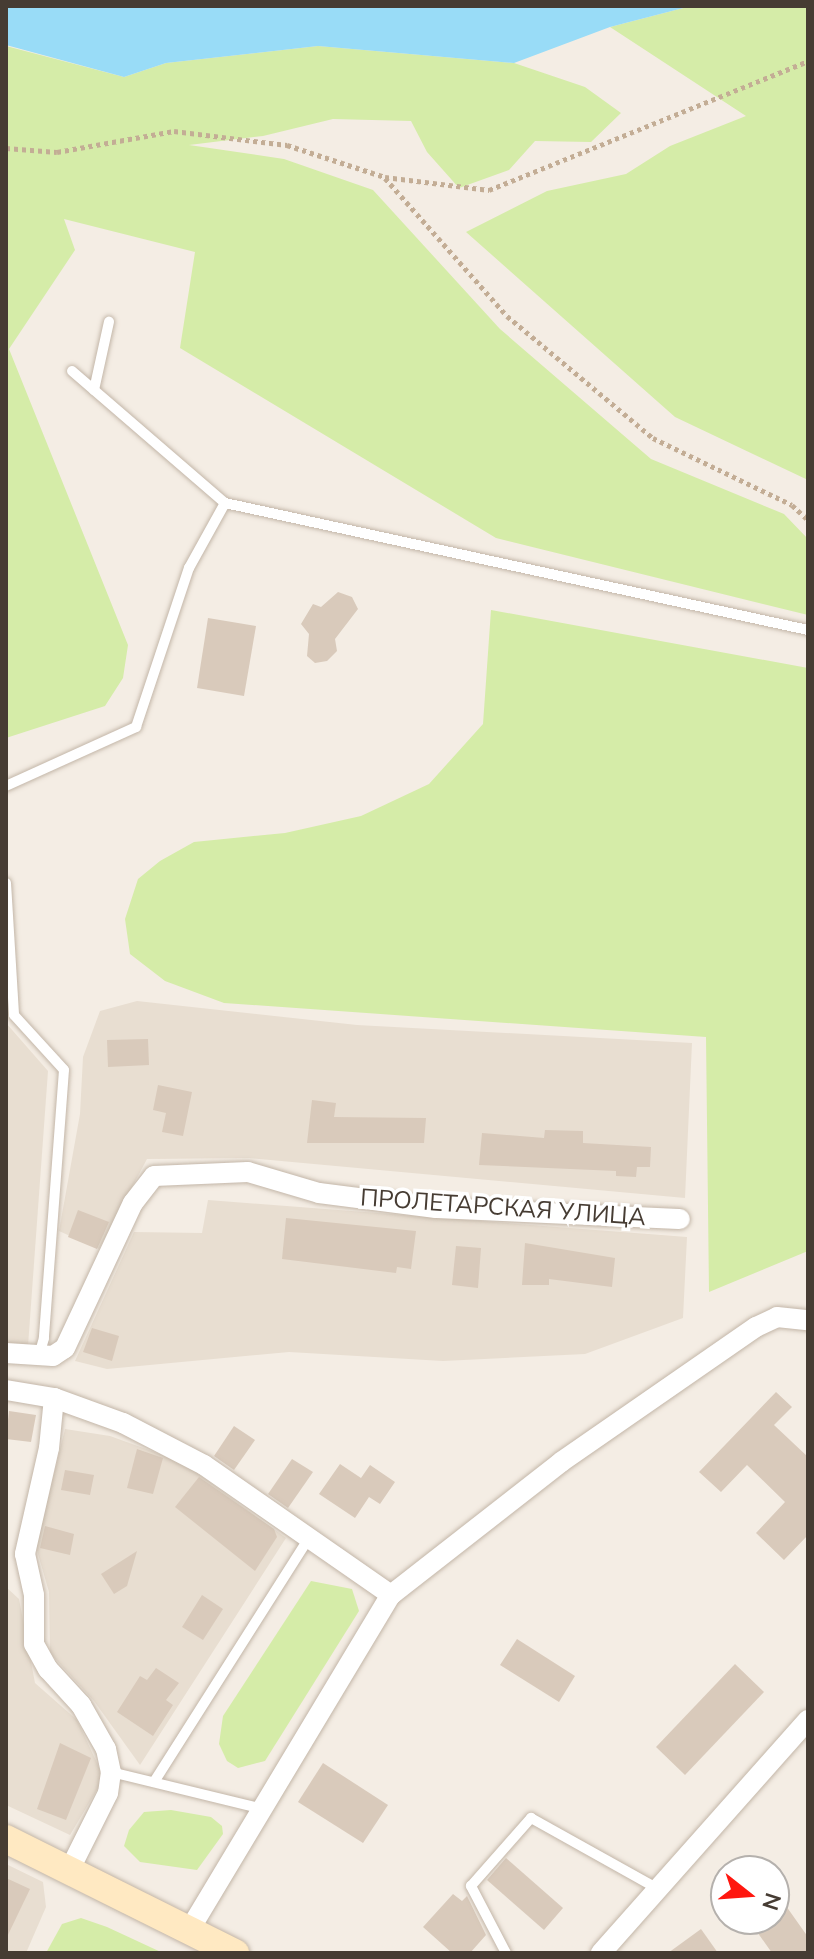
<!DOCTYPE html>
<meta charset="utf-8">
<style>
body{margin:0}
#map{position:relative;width:814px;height:1959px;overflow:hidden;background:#f4ede4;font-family:"Nunito Sans",sans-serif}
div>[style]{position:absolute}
.residential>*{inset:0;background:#e8ded1}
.green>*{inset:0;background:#d5eca8}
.water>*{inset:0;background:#99dcf7}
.building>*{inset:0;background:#d9cabb}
.path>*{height:5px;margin-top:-2.5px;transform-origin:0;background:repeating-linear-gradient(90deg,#c3ad95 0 4px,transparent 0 8px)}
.roads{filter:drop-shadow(0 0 2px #c3b6a8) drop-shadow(0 0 2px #c3b6a8)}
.lane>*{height:10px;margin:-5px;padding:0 5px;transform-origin:5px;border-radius:5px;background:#fff}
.street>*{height:20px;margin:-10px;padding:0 10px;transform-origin:10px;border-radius:10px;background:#fff}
.secondary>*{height:28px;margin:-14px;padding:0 14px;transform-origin:14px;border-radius:14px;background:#ffe9c2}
span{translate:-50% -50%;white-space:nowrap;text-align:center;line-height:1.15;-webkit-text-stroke:7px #fff;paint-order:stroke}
.street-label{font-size:24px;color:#463c33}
.frame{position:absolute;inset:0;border:8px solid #463c33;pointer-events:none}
.north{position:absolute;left:710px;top:1855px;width:80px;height:80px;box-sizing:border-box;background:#fff;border:2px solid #b5b1ad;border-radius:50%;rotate:107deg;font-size:22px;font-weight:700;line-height:32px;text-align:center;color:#463c33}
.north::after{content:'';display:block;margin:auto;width:28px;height:36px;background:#ff170f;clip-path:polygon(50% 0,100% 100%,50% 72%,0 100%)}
</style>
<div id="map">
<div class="residential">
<div style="clip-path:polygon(137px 1001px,357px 1025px,692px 1043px,685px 1198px,249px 1158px,147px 1159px,99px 1249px,59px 1231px,80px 1114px,83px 1057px,100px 1011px)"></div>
<div style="clip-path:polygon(6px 1023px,48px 1071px,28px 1346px,6px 1344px)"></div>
<div style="clip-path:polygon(208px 1200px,687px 1237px,683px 1318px,585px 1354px,443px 1361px,289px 1352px,107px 1369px,75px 1361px,134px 1232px,202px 1233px)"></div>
<div style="clip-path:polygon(65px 1429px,110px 1436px,182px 1462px,286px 1538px,140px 1765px,94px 1701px,50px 1653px,49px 1592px,36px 1547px)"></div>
<div style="clip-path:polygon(6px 1587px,19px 1599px,35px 1683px,77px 1720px,104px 1778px,70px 1835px,6px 1805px)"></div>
<div style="clip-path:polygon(6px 1864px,43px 1882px,46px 1907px,26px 1953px,6px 1953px)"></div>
</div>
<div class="green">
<div style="clip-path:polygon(691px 6px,808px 6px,808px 480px,675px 417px,466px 232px,547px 191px,626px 174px,670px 146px,746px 116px,610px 27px)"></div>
<div style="clip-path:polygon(6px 46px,124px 77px,166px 63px,318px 46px,514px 63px,585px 87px,621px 113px,591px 142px,535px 141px,509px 170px,459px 188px,427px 152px,411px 121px,333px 119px,263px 136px,189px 145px,284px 159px,373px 190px,500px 329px,651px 459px,784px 514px,808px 539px,808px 615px,496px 538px,180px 348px,195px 252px,64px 219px,75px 250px,9px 349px,128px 645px,123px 678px,105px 706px,6px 738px)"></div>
<div style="clip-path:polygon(491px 610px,808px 668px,808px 1251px,709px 1292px,706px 1037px,224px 1003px,165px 981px,130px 954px,125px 919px,138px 879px,160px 861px,194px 842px,285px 833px,361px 816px,429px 784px,483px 724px)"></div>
<div style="clip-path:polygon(311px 1581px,352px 1589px,359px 1611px,265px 1761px,238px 1768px,227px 1761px,219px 1744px,223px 1716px)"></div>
<div style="clip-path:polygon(171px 1810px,211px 1817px,222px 1826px,223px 1834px,197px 1870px,140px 1862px,124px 1846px,129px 1830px,144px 1812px)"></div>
<div style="clip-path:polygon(81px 1918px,107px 1927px,163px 1953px,46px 1953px,62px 1924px)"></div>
</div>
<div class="water">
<div style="clip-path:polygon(6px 6px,691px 6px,610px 27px,514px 63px,318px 46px,166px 63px,124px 77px,6px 45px)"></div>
</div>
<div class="building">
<div style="clip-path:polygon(338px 592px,352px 597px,358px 609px,335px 639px,337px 651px,327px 661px,315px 663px,307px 656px,309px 634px,301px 624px,313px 604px,321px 607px)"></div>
<div style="clip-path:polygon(208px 618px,256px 626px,244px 696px,197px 688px)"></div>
<div style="clip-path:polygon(148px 1039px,149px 1065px,108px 1067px,107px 1040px)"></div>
<div style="clip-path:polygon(158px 1085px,192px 1092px,183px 1136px,162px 1132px,166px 1113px,153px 1110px)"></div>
<div style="clip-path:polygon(312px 1100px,336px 1103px,334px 1117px,426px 1118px,424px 1143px,307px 1143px)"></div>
<div style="clip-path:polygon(545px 1130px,583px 1131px,583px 1143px,651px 1147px,650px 1167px,637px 1167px,636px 1177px,616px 1176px,616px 1171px,479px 1165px,482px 1133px,544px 1138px)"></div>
<div style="clip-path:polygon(78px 1210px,109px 1222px,97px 1249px,68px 1237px)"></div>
<div style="clip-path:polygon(286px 1218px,416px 1231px,411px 1269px,397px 1267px,396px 1273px,282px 1259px)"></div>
<div style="clip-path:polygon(525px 1243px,615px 1258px,612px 1287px,549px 1279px,549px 1285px,522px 1285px)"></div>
<div style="clip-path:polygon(456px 1246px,481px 1248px,478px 1288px,452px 1285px)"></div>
<div style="clip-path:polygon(92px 1328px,119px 1336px,112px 1361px,83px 1352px)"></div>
<div style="clip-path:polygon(776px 1392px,792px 1407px,774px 1425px,808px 1457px,808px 1535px,784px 1560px,756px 1533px,785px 1502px,747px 1465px,721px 1492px,699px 1472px)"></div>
<div style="clip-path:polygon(9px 1411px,36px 1415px,31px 1442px,6px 1439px)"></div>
<div style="clip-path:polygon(234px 1426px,255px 1440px,234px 1470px,214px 1456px)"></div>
<div style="clip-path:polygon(137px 1449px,163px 1458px,153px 1494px,127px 1488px)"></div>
<div style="clip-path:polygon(292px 1459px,313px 1472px,288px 1508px,268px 1494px)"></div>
<div style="clip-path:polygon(340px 1464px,361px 1478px,370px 1465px,395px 1482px,380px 1504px,369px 1497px,355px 1518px,319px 1494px)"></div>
<div style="clip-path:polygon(65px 1470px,94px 1475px,90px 1495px,61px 1490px)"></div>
<div style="clip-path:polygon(199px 1477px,274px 1529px,277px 1537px,255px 1571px,175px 1507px)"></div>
<div style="clip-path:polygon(45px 1526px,74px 1534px,70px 1555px,40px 1548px)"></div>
<div style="clip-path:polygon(137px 1551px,127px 1586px,114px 1594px,101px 1574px)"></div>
<div style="clip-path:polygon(202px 1595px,223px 1609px,203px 1640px,182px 1627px)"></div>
<div style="clip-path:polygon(517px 1639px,575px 1676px,559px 1702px,500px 1665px)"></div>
<div style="clip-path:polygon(735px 1664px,764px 1692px,685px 1775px,656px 1747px)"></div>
<div style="clip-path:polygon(156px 1668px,179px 1683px,166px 1700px,173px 1705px,153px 1736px,117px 1712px,140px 1676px,147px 1680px)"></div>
<div style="clip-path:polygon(60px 1743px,91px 1758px,66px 1820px,37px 1809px)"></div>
<div style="clip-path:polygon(323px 1763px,388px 1805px,363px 1843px,298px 1802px)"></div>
<div style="clip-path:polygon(506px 1858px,563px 1908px,544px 1930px,487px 1880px)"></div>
<div style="clip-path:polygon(6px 1878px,30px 1889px,6px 1939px)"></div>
<div style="clip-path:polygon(774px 1889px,808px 1937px,808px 1953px,772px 1953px,748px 1919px,774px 1919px)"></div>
<div style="clip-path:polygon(453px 1894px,462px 1901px,467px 1896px,486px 1935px,470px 1953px,452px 1953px,423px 1927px)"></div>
<div style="clip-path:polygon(701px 1929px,718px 1953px,668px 1953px)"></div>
</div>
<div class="path">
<div style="left:6px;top:148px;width:51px;rotate:4.5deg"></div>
<div style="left:57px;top:152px;width:119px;rotate:-10.2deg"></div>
<div style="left:174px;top:131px;width:114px;rotate:7.1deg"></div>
<div style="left:287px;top:145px;width:103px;rotate:18.1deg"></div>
<div style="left:385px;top:177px;width:105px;rotate:7.1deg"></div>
<div style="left:489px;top:190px;width:344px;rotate:-22deg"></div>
<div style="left:385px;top:178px;width:184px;rotate:48.5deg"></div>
<div style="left:507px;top:316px;width:190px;rotate:39.9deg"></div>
<div style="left:653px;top:438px;width:154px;rotate:25.7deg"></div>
<div style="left:792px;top:505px;width:22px;rotate:43deg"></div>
</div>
<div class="roads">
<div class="lane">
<div style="left:72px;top:371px;width:202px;rotate:40.8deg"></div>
<div style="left:225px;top:503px;width:597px;rotate:12.29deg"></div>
<div style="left:94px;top:390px;width:70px;rotate:-77.6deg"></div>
<div style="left:6px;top:786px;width:143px;rotate:-24.4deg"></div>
<div style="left:136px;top:727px;width:168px;rotate:-71.6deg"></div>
<div style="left:189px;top:568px;width:74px;rotate:-61deg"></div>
<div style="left:6px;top:883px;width:132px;rotate:86.5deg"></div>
<div style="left:14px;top:1015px;width:74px;rotate:47.7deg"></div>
<div style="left:64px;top:1070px;width:269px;rotate:94.3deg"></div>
<div style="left:44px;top:1338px;width:18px;rotate:106deg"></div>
<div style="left:111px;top:1772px;width:156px;rotate:13.7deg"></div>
<div style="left:154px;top:1782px;width:288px;rotate:-57.6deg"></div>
<div style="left:506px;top:1953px;width:76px;rotate:-117.6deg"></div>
<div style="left:471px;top:1886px;width:91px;rotate:-48.6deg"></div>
<div style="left:531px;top:1818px;width:148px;rotate:29.2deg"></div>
</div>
<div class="street">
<div style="left:6px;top:1353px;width:47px;rotate:3.7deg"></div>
<div style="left:53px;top:1356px;width:14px;rotate:-34deg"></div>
<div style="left:65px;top:1348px;width:160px;rotate:-64.9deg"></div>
<div style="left:133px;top:1203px;width:34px;rotate:-52deg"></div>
<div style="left:154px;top:1176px;width:94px;rotate:-2.4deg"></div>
<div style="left:248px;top:1172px;width:74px;rotate:16.5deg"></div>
<div style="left:319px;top:1193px;width:118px;rotate:7.3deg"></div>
<div style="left:436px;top:1208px;width:244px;rotate:2.6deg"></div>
<div style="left:6px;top:1390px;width:49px;rotate:9.5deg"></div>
<div style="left:54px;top:1398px;width:73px;rotate:19.9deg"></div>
<div style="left:123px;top:1423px;width:91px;rotate:27.4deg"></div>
<div style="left:204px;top:1465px;width:228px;rotate:34.8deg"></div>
<div style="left:54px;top:1398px;width:50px;rotate:95.7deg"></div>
<div style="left:49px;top:1448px;width:109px;rotate:102.8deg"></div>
<div style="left:25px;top:1554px;width:42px;rotate:77.6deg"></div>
<div style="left:34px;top:1595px;width:49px;rotate:90deg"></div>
<div style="left:34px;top:1644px;width:29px;rotate:61deg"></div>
<div style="left:48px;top:1669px;width:49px;rotate:47.5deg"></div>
<div style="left:81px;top:1705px;width:51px;rotate:60.4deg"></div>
<div style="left:106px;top:1749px;width:24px;rotate:78deg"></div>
<div style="left:111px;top:1772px;width:21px;rotate:98deg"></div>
<div style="left:108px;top:1793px;width:85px;rotate:116.6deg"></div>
<div style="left:190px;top:1929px;width:390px;rotate:-59deg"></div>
<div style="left:391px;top:1595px;width:216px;rotate:-38deg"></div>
<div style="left:561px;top:1462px;width:237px;rotate:-34.7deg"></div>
<div style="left:756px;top:1327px;width:23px;rotate:-25deg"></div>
<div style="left:777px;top:1317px;width:31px;rotate:6deg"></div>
<div style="left:601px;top:1953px;width:312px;rotate:-48.4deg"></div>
</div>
<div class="secondary">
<div style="left:6px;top:1839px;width:256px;rotate:26.5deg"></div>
</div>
</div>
<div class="street-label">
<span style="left:503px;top:1208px;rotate:4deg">ПРОЛЕТАРСКАЯ УЛИЦА</span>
</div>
<div class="frame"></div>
<div class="north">N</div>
</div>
